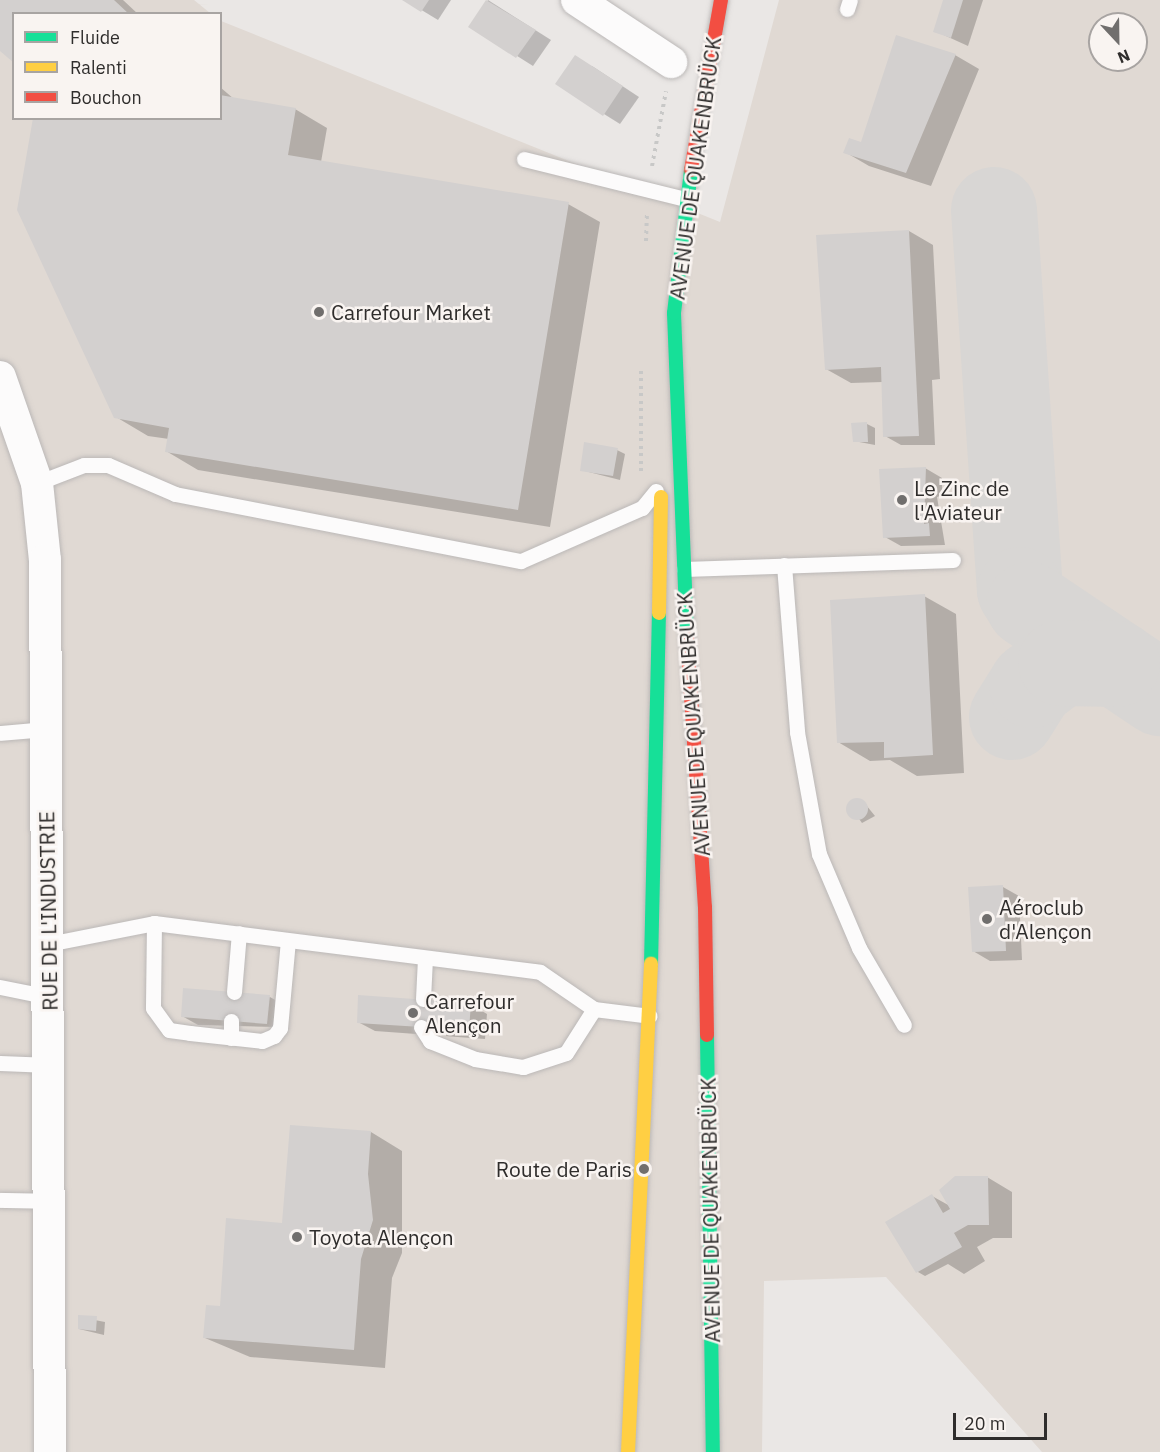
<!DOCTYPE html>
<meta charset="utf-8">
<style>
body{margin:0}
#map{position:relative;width:1160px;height:1452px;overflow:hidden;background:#eae7e5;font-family:"IBM Plex Sans",sans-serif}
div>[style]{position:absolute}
.built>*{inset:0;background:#e0d9d3}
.shadow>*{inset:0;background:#0003}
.taxiway>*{height:86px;margin:-43px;padding:0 43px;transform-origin:43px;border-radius:43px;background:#d8d6d4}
.building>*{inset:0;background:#d3d0cf}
.round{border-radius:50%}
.path>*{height:4px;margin-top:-2px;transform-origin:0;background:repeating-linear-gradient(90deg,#c8c8c7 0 3px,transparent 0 7.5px)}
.roads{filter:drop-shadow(0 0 2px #bbb8b7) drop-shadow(0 0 2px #bbb8b7)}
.lane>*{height:15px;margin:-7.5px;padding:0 7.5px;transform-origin:7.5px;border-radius:7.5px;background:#fcfbfb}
.street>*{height:32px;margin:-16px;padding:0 16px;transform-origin:16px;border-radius:16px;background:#fcfbfb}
.fast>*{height:14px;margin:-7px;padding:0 7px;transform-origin:7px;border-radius:7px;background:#16e098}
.slow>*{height:14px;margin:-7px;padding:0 7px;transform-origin:7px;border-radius:7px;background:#ffcf43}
.jam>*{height:14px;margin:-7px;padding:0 7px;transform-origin:7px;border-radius:7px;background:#f24e42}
.dots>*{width:16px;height:16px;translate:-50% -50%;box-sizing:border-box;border:3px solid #f9f4f1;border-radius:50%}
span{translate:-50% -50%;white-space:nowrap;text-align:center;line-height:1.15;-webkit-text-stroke:5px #f9f4f1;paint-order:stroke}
.street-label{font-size:21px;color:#2f2d2c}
.poi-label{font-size:21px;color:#2f2d2c}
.left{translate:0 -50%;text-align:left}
.right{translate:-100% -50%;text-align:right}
.legend{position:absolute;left:12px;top:12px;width:210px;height:108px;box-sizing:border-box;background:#f9f4f1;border:2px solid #a8a4a2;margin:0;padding:8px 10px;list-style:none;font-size:18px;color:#2f2d2c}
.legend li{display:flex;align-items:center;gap:12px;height:30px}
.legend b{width:30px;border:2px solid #a8a4a2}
.north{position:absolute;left:1088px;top:12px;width:60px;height:60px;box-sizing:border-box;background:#f9f4f1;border:2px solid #a8a4a2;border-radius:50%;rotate:158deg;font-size:16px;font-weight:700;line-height:24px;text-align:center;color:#2f2d2c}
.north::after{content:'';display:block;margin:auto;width:21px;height:27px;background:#706e6d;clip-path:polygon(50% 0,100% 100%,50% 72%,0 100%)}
.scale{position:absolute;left:953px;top:1413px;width:94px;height:27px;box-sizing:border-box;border:3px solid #2f2d2c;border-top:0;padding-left:8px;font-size:18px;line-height:21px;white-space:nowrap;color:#2f2d2c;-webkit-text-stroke:4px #f9f4f1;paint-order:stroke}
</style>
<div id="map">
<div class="built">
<div style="clip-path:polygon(evenodd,0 0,194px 0,210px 13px,14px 14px,14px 118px,220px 118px,221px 21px,720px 222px,779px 0,1160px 0,1160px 1452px,1042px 1452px,886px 1277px,764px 1281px,762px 1452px,0 1452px,0 0,1100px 24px,1136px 24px,1136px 60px,1100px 60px,1100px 24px)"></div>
</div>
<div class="shadow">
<div style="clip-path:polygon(0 0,123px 0,138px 14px,14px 14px,0 49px)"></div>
<div style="clip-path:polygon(405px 0,451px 0,438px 20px)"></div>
<div style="clip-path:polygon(488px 0,551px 40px,533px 66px,470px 26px)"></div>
<div style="clip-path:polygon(945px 0,983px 0,968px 46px,935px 31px)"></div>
<div style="clip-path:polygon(955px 55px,979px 69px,931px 186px,869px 166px,845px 152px,862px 144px)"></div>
<div style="clip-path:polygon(592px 66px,639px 97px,620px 124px,604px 114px)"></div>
<div style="clip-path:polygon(220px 87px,234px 99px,295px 109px,327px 128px,321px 162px,568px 204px,600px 222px,550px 527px,198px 470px,166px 451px,169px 439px,148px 436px,116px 417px,220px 118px)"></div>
<div style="clip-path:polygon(909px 231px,933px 245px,940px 379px,932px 380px,935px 445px,901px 445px,885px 436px,883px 382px,851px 383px,826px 369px)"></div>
<div style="clip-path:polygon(867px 424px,875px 428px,875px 445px,854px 441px)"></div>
<div style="clip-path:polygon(617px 450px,625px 454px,620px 480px,581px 470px)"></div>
<div style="clip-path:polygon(925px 468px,942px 478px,942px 496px,937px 497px,945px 545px,901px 546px,885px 537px)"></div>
<div style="clip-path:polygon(924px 596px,956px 614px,964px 773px,917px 776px,890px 760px,870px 761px,838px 742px)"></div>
<div style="clip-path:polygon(862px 800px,875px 816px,862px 823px,849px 805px)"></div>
<div style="clip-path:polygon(1003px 887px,1019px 896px,1022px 960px,990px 961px,973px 951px)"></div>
<div style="clip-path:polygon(270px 997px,277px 1001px,275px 1027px,198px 1025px,182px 1016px)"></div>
<div style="clip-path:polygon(470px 1004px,487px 1014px,485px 1039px,375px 1031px,358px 1022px)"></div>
<div style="clip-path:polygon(371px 1132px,402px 1151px,402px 1253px,392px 1278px,385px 1368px,250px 1357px,205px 1338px,284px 1225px)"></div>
<div style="clip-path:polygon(987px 1177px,1012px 1192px,1012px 1238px,993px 1238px,977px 1247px,985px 1261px,964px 1274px,948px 1264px,925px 1276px,918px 1272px,932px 1196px,950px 1206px)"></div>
<div style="clip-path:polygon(79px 1317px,105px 1322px,104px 1335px,79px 1329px)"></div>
</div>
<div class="taxiway">
<div style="left:994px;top:210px;width:381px;rotate:86.1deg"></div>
<div style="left:1020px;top:590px;width:17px;rotate:59deg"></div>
<div style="left:1029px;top:605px;width:158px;rotate:33.9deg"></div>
<div style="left:1012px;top:717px;width:38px;rotate:-58deg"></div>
<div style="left:1032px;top:685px;width:36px;rotate:-37deg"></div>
<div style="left:1061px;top:663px;width:56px;rotate:1deg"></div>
</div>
<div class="building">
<div style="clip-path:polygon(0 0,114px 0,129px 14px,14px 14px,14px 63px,0 51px)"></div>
<div style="clip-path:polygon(402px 0,429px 0,421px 12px)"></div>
<div style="clip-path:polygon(486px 0,536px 30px,516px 58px,468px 27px)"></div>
<div style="clip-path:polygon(943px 0,963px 0,951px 38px,933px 32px)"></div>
<div style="clip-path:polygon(896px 35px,956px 54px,906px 173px,843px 153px,849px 138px,861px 142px)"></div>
<div style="clip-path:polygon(575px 55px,623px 86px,603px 116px,555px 84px)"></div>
<div style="clip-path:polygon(220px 95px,296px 108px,288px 155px,569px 202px,518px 510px,165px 452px,169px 428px,114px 418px,17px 210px,33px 118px,220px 118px)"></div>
<div style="clip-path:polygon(909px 230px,919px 436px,883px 437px,881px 367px,825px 370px,816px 235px)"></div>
<div style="clip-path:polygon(867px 422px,868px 442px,853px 442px,851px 423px)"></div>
<div style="clip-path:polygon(584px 442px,618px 448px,613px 476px,580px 471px)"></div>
<div style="clip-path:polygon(926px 467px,924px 524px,929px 523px,930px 536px,883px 538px,879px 469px)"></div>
<div style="clip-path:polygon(925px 594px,933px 755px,884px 758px,884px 742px,837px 743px,830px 600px)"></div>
<div class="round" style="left:846px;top:798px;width:22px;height:22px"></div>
<div style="clip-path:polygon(1003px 885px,1006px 951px,972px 952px,968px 887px)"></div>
<div style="clip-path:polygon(183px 988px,270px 995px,267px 1024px,181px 1017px)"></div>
<div style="clip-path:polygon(358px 995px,471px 1003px,469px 1030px,357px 1023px)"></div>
<div style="clip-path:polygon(290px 1125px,371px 1131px,368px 1174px,373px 1220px,361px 1259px,354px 1350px,203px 1338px,206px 1305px,220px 1306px,226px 1218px,282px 1223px)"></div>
<div style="clip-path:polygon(955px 1176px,988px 1176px,989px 1225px,968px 1225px,954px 1233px,962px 1247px,916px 1273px,885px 1222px,932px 1194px,943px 1213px,950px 1209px,939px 1190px)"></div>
<div style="clip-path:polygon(78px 1315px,97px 1316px,96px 1331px,78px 1329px)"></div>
</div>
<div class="path">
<div style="left:652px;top:166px;width:76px;rotate:-79.4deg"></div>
<div style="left:646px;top:241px;width:28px;rotate:-88deg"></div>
<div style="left:641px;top:371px;width:101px;rotate:90deg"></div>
</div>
<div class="roads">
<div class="lane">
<div style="left:847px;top:9px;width:9px;rotate:-72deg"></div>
<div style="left:524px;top:159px;width:167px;rotate:13.9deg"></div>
<div style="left:37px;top:483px;width:50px;rotate:-21deg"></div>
<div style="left:84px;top:465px;width:24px"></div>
<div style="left:108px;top:465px;width:73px;rotate:23.4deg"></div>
<div style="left:175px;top:494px;width:352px;rotate:11deg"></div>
<div style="left:521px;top:561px;width:132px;rotate:-23.7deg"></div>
<div style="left:642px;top:508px;width:22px;rotate:-51deg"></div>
<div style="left:784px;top:565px;width:168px;rotate:85.5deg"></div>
<div style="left:797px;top:732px;width:124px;rotate:79.8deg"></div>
<div style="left:819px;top:854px;width:102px;rotate:66.9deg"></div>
<div style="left:859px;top:948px;width:89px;rotate:59.7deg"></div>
<div style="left:684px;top:569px;width:269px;rotate:-1.9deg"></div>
<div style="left:0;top:733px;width:47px;rotate:-4.9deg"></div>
<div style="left:154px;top:923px;width:85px;rotate:90.7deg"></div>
<div style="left:153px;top:1008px;width:27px;rotate:54deg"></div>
<div style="left:169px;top:1030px;width:21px;rotate:8deg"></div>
<div style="left:190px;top:1033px;width:72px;rotate:6.3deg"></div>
<div style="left:262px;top:1041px;width:13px;rotate:-23deg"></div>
<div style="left:274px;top:1036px;width:10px;rotate:-53deg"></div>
<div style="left:280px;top:1028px;width:88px;rotate:-84.8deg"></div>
<div style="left:48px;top:944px;width:108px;rotate:-11.2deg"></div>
<div style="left:154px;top:923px;width:389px;rotate:7.2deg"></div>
<div style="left:540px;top:972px;width:65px;rotate:34.4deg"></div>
<div style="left:594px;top:1009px;width:56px;rotate:7.1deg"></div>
<div style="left:0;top:987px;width:50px;rotate:11.5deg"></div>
<div style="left:234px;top:992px;width:59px;rotate:-85.2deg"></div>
<div style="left:423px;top:999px;width:41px;rotate:-87.2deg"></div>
<div style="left:421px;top:1027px;width:17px;rotate:57deg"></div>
<div style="left:430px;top:1041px;width:48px;rotate:21.8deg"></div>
<div style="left:475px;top:1059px;width:49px;rotate:9.5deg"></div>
<div style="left:523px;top:1067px;width:45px;rotate:-18deg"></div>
<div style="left:566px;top:1053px;width:52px;rotate:-57.5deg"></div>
<div style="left:231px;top:1038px;width:17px;rotate:-90deg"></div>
<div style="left:0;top:1063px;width:50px;rotate:2.3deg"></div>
<div style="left:0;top:1200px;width:51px;rotate:1.1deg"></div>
</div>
<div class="street">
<div style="left:577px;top:0;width:113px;rotate:33.4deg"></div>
<div style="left:0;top:377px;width:112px;rotate:70.8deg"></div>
<div style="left:37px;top:483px;width:77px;rotate:84.1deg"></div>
<div style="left:45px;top:560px;width:892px;rotate:89.68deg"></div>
</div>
<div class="fast">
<div style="left:687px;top:637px;width:324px;rotate:-92.3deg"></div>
<div style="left:674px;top:313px;width:144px;rotate:-83.2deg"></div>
<div style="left:651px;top:964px;width:351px;rotate:-88.7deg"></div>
<div style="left:707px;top:1035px;width:417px;rotate:89.2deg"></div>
</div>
<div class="slow">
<div style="left:659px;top:613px;width:116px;rotate:-89deg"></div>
<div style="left:628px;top:1452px;width:489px;rotate:-87.3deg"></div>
</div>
<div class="jam">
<div style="left:691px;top:170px;width:173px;rotate:-80deg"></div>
<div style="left:687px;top:637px;width:271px;rotate:86.2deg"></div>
<div style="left:705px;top:907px;width:128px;rotate:89.1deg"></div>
</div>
</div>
<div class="dots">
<div style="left:319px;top:312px;background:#706e6d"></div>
<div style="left:902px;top:500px;background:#706e6d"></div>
<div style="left:987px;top:919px;background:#706e6d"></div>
<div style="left:413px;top:1013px;background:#706e6d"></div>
<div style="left:644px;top:1169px;background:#706e6d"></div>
<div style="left:297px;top:1237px;background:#706e6d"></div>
</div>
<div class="street-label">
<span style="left:695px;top:168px;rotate:-82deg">AVENUE DE QUAKENBRÜCK</span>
<span style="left:693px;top:724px;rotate:-94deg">AVENUE DE QUAKENBRÜCK</span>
<span style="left:48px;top:911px;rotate:-91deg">RUE DE L'INDUSTRIE</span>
<span style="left:710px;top:1210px;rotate:-91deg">AVENUE DE QUAKENBRÜCK</span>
</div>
<div class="poi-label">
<span class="left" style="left:331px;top:312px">Carrefour Market</span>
<span class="left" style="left:914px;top:500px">Le Zinc de<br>l'Aviateur</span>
<span class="left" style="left:999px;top:919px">Aéroclub<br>d'Alençon</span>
<span class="left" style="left:425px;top:1013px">Carrefour<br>Alençon</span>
<span class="right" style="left:632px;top:1169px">Route de Paris</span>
<span class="left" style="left:309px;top:1237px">Toyota Alençon</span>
</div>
<ul class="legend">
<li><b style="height:8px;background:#16e098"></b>Fluide</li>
<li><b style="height:8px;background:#ffcf43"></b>Ralenti</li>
<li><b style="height:8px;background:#f24e42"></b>Bouchon</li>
</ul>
<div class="north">N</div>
<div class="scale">20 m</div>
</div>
